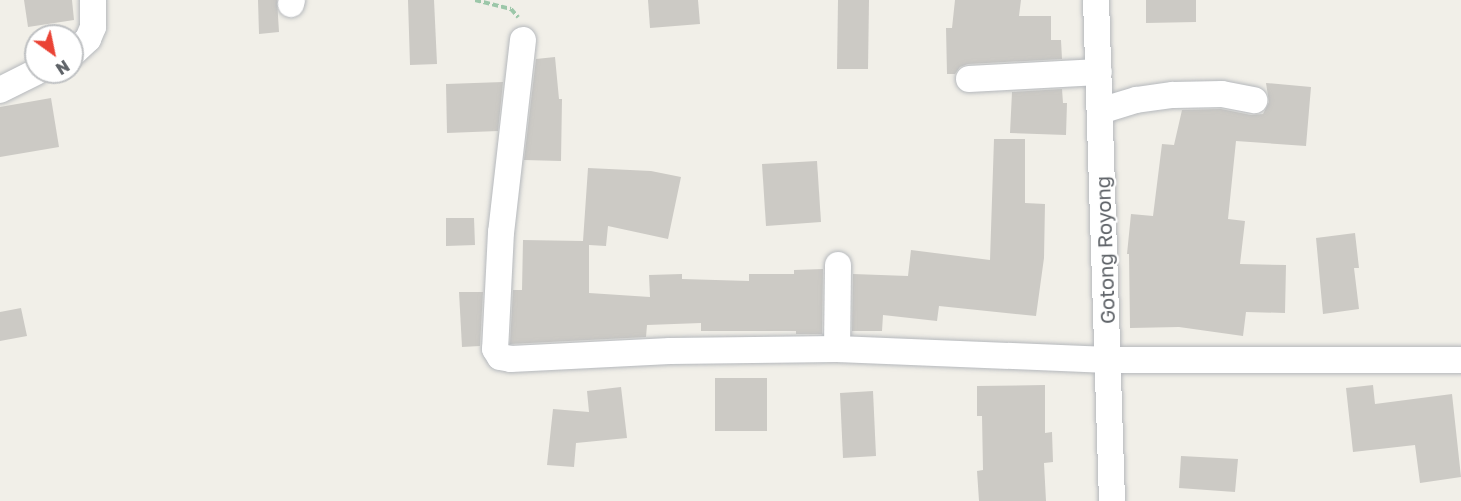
<!DOCTYPE html>
<style>
body{margin:0}
#map{position:relative;width:1461px;height:501px;overflow:hidden;background:#f1efe8;font-family:"Golos Text",sans-serif}
div>[style]{position:absolute}
.building>*{inset:0;background:#cccac5}
.path>*{height:4px;margin-top:-2px;transform-origin:0;background:repeating-linear-gradient(90deg,#9cc7a9 0 6px,transparent 0 9px)}
.roads{filter:drop-shadow(0 0 2px #b5b8bc) drop-shadow(0 0 2px #b5b8bc)}
.minor>*{height:26px;margin:-13px;padding:0 13px;transform-origin:13px;border-radius:13px;background:#fff}
span{translate:-50% -50%;white-space:nowrap;text-align:center;line-height:1.15;-webkit-text-stroke:4.5px #fff;paint-order:stroke}
.street-label{font-size:20px;color:#5f6368}
.north{position:absolute;left:24px;top:24px;width:60px;height:60px;box-sizing:border-box;background:#fff;border:2px solid #bfc1c3;border-radius:50%;rotate:147deg;font-size:16px;font-weight:700;line-height:24px;text-align:center;color:#5f6368}
.north::after{content:'';display:block;margin:auto;width:21px;height:27px;background:#ea4335;clip-path:polygon(50% 0,100% 100%,50% 72%,0 100%)}
</style>
<div id="map">
<div class="building">
<div style="clip-path:polygon(24px 0,72px 0,74px 20px,28px 27px)"></div>
<div style="clip-path:polygon(258px 0,277px 0,279px 32px,259px 34px)"></div>
<div style="clip-path:polygon(408px 0,434px 0,437px 64px,410px 65px)"></div>
<div style="clip-path:polygon(648px 0,698px 0,700px 24px,650px 28px)"></div>
<div style="clip-path:polygon(838px 0,869px 0,868px 69px,837px 69px)"></div>
<div style="clip-path:polygon(955px 0,1021px 0,1019px 16px,1051px 16px,1051px 40px,1061px 40px,1062px 59px,968px 64px,960px 67px,955px 74px,947px 74px,946px 28px,952px 28px)"></div>
<div style="clip-path:polygon(1146px 0,1196px 0,1196px 22px,1146px 23px)"></div>
<div style="clip-path:polygon(555px 57px,559px 99px,562px 99px,561px 161px,524px 160px,536px 59px)"></div>
<div style="clip-path:polygon(503px 82px,498px 131px,447px 133px,446px 84px)"></div>
<div style="clip-path:polygon(1266px 83px,1311px 87px,1306px 146px,1236px 141px,1228px 219px,1245px 221px,1240px 264px,1286px 265px,1285px 313px,1246px 312px,1243px 336px,1179px 327px,1130px 328px,1129px 254px,1127px 254px,1131px 214px,1153px 216px,1162px 144px,1174px 145px,1182px 110px,1221px 109px,1251px 115px,1263px 114px,1269px 102px)"></div>
<div style="clip-path:polygon(1062px 89px,1063px 103px,1067px 103px,1066px 135px,1010px 133px,1012px 92px)"></div>
<div style="clip-path:polygon(51px 98px,59px 147px,0 157px,0 107px)"></div>
<div style="clip-path:polygon(994px 139px,1025px 139px,1025px 203px,1045px 204px,1044px 258px,1036px 316px,939px 306px,937px 321px,883px 315px,882px 331px,852px 331px,853px 274px,908px 276px,911px 250px,990px 260px)"></div>
<div style="clip-path:polygon(817px 161px,821px 222px,766px 226px,762px 164px)"></div>
<div style="clip-path:polygon(588px 168px,651px 171px,681px 177px,668px 239px,608px 226px,606px 246px,589px 245px,589px 293px,650px 297px,649px 275px,682px 274px,682px 279px,749px 281px,749px 274px,794px 274px,794px 270px,823px 269px,822px 334px,796px 334px,796px 331px,701px 331px,701px 323px,647px 325px,646px 337px,510px 344px,513px 290px,522px 290px,523px 240px,583px 241px)"></div>
<div style="clip-path:polygon(446px 218px,474px 218px,475px 245px,446px 246px)"></div>
<div style="clip-path:polygon(1355px 233px,1359px 268px,1354px 268px,1359px 309px,1323px 314px,1316px 238px)"></div>
<div style="clip-path:polygon(459px 292px,483px 292px,480px 346px,462px 347px)"></div>
<div style="clip-path:polygon(21px 308px,27px 336px,0 341px,0 312px)"></div>
<div style="clip-path:polygon(715px 378px,767px 378px,767px 431px,715px 431px)"></div>
<div style="clip-path:polygon(1045px 385px,1045px 433px,1052px 432px,1053px 462px,1044px 463px,1046px 501px,979px 501px,977px 471px,983px 470px,982px 416px,977px 416px,977px 386px)"></div>
<div style="clip-path:polygon(1373px 385px,1375px 404px,1452px 394px,1461px 477px,1420px 483px,1415px 445px,1353px 452px,1346px 388px)"></div>
<div style="clip-path:polygon(621px 387px,627px 438px,576px 443px,574px 467px,547px 465px,553px 409px,589px 412px,587px 391px)"></div>
<div style="clip-path:polygon(873px 391px,876px 456px,843px 458px,840px 393px)"></div>
<div style="clip-path:polygon(1181px 456px,1238px 459px,1235px 492px,1179px 488px)"></div>
</div>
<div class="path">
<div style="left:475px;top:0;width:37px;rotate:14deg"></div>
<div style="left:511px;top:9px;width:11px;rotate:49deg"></div>
</div>
<div class="roads">
<div class="minor">
<div style="left:1096px;top:0;width:501px;rotate:88.17deg"></div>
<div style="left:291px;top:4px;width:4px;rotate:-76deg"></div>
<div style="left:523px;top:40px;width:193px;rotate:96.5deg"></div>
<div style="left:501px;top:232px;width:117px;rotate:92.9deg"></div>
<div style="left:495px;top:349px;width:9px;rotate:58deg"></div>
<div style="left:500px;top:357px;width:11px;rotate:10deg"></div>
<div style="left:511px;top:359px;width:159px;rotate:-2.9deg"></div>
<div style="left:670px;top:351px;width:167px;rotate:-0.7deg"></div>
<div style="left:837px;top:349px;width:272px;rotate:2.3deg"></div>
<div style="left:1109px;top:360px;width:352px"></div>
<div style="left:72px;top:54px;width:22px;rotate:-43deg"></div>
<div style="left:88px;top:39px;width:13px;rotate:-67deg"></div>
<div style="left:93px;top:27px;width:27px;rotate:-90deg"></div>
<div style="left:969px;top:79px;width:130px;rotate:-3.1deg"></div>
<div style="left:0;top:90px;width:40px;rotate:-26.6deg"></div>
<div style="left:1100px;top:111px;width:38px;rotate:-17deg"></div>
<div style="left:1136px;top:100px;width:37px;rotate:-8deg"></div>
<div style="left:1173px;top:95px;width:49px;rotate:-1.2deg"></div>
<div style="left:1222px;top:94px;width:33px;rotate:11deg"></div>
<div style="left:837px;top:349px;width:84px;rotate:-89.3deg"></div>
</div>
</div>
<div class="street-label">
<span style="left:1105px;top:250px;rotate:-92deg">Gotong Royong</span>
</div>
<div class="north">N</div>
</div>
